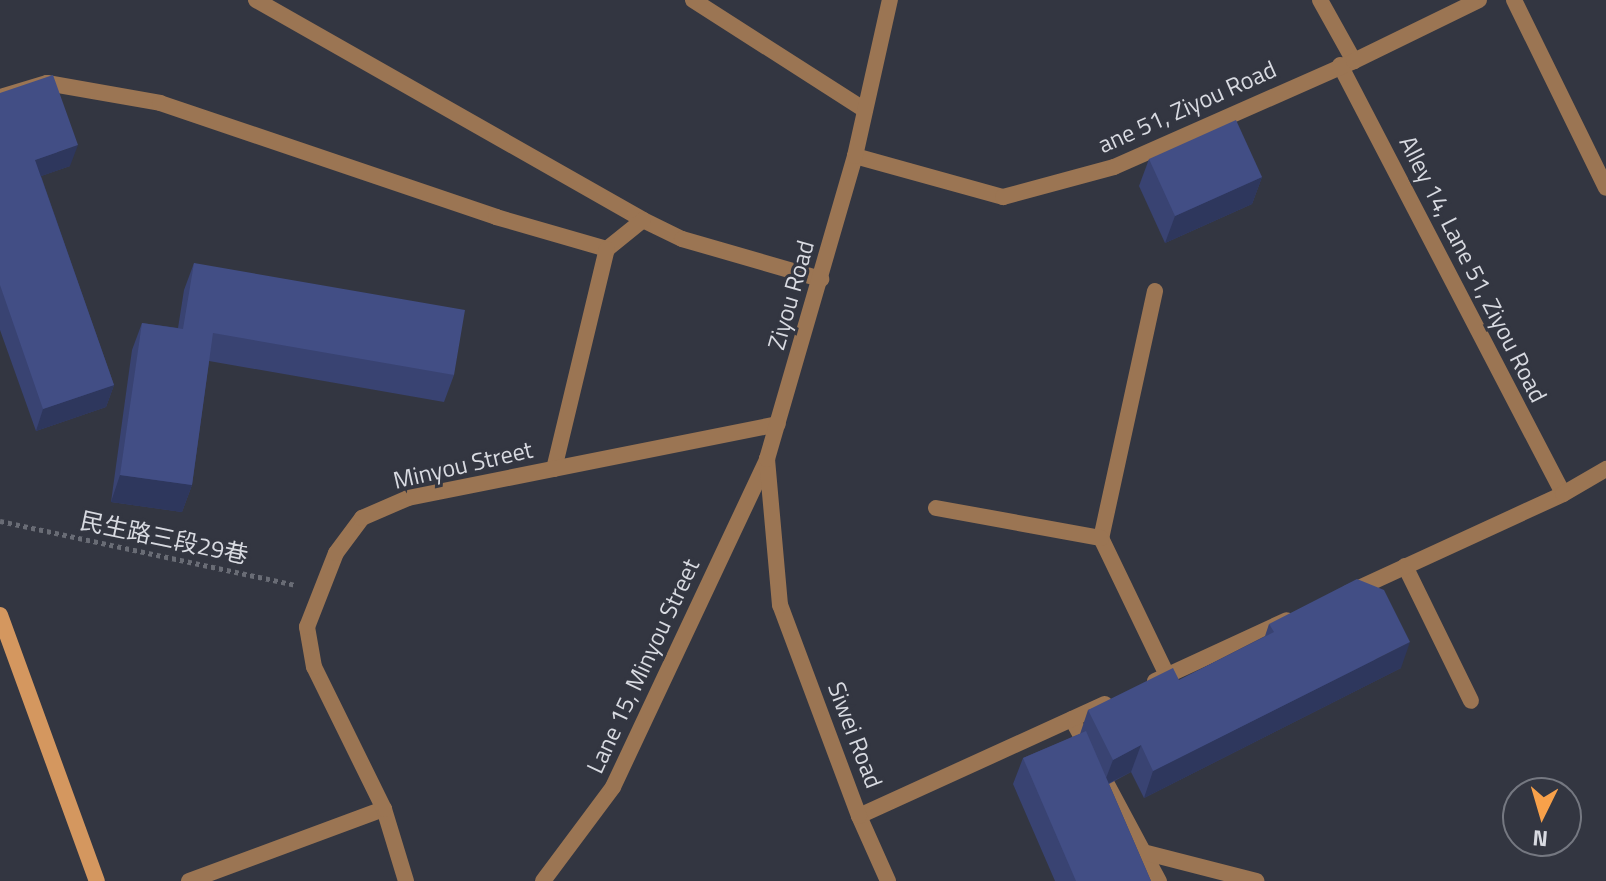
<!DOCTYPE html>
<meta charset="utf-8">
<style>
body{margin:0}
#map{position:relative;width:1606px;height:881px;overflow:hidden;background:#333641;font-family:"Titillium Web","Noto Sans TC",sans-serif}
div>[style]{position:absolute}
.path>*{height:5px;margin-top:-2.5px;transform-origin:0;background:repeating-linear-gradient(90deg,#696c75 0 4px,transparent 0 8px)}
.lane>*{height:16px;margin:-8px;padding:0 8px;transform-origin:8px;border-radius:8px;background:#9b7553}
.street>*{height:16px;margin:-8px;padding:0 8px;transform-origin:8px;border-radius:8px;background:#9b7553}
.secondary>*{height:16px;margin:-8px;padding:0 8px;transform-origin:8px;border-radius:8px;background:#d4975f}
.wall>*{inset:0;background:#394372}
.shaded-wall>*{inset:0;background:#2e375d}
.building>*{inset:0;background:#424e85}
span{translate:-50% -50%;white-space:nowrap;text-align:center;line-height:1.15;-webkit-text-stroke:6px #333641;paint-order:stroke}
.street-label{font-size:24px;color:#d8dae1}
.north{position:absolute;left:1502px;top:777px;width:80px;height:80px;box-sizing:border-box;background:#333641;border:2px solid #757881;border-radius:50%;rotate:185deg;font-size:22px;font-weight:700;line-height:32px;text-align:center;color:#d8dae1}
.north::after{content:'';display:block;margin:auto;width:28px;height:36px;background:#f8a14a;clip-path:polygon(50% 0,100% 100%,50% 72%,0 100%)}
</style>
<div id="map">
<div class="path">
<div style="left:0;top:521px;width:302px;rotate:12.2deg"></div>
</div>
<div class="lane">
<div style="left:256px;top:0;width:445px;rotate:29.6deg"></div>
<div style="left:643px;top:220px;width:43px;rotate:26deg"></div>
<div style="left:682px;top:239px;width:145px;rotate:16.1deg"></div>
<div style="left:693px;top:0;width:204px;rotate:32.6deg"></div>
<div style="left:1320px;top:0;width:70px;rotate:60.9deg"></div>
<div style="left:1514px;top:0;width:209px;rotate:63.9deg"></div>
<div style="left:1340px;top:65px;width:483px;rotate:62.5deg"></div>
<div style="left:0;top:97px;width:49px;rotate:-16.6deg"></div>
<div style="left:47px;top:83px;width:115px;rotate:10deg"></div>
<div style="left:160px;top:103px;width:355px;rotate:18.7deg"></div>
<div style="left:496px;top:217px;width:116px;rotate:16.1deg"></div>
<div style="left:607px;top:249px;width:46px;rotate:-38.9deg"></div>
<div style="left:855px;top:156px;width:154px;rotate:15.5deg"></div>
<div style="left:1003px;top:197px;width:115px;rotate:-15.1deg"></div>
<div style="left:1114px;top:167px;width:262px;rotate:-23.8deg"></div>
<div style="left:1354px;top:61px;width:139px;rotate:-26deg"></div>
<div style="left:1155px;top:291px;width:253px;rotate:102.3deg"></div>
<div style="left:1101px;top:538px;width:152px;rotate:64.3deg"></div>
<div style="left:554px;top:469px;width:226px;rotate:-76.5deg"></div>
<div style="left:936px;top:508px;width:168px;rotate:10.3deg"></div>
<div style="left:1405px;top:566px;width:150px;rotate:63.9deg"></div>
<div style="left:1348px;top:593px;width:237px;rotate:-24.7deg"></div>
<div style="left:1563px;top:494px;width:50px;rotate:-30.2deg"></div>
<div style="left:1155px;top:681px;width:145px;rotate:-24.8deg"></div>
<div style="left:1072px;top:719px;width:184px;rotate:61.8deg"></div>
<div style="left:859px;top:816px;width:270px;rotate:-24.5deg"></div>
<div style="left:1147px;top:853px;width:113px;rotate:14.4deg"></div>
<div style="left:189px;top:881px;width:208px;rotate:-20.3deg"></div>
<div style="left:543px;top:881px;width:117px;rotate:-53.3deg"></div>
<div style="left:613px;top:787px;width:362px;rotate:-64.8deg"></div>
</div>
<div class="street">
<div style="left:406px;top:881px;width:75px;rotate:-107deg"></div>
<div style="left:384px;top:809px;width:158px;rotate:-116.2deg"></div>
<div style="left:314px;top:667px;width:41px;rotate:-99.9deg"></div>
<div style="left:307px;top:627px;width:79px;rotate:-68.6deg"></div>
<div style="left:336px;top:553px;width:44px;rotate:-53.4deg"></div>
<div style="left:362px;top:518px;width:50px;rotate:-23.5deg"></div>
<div style="left:408px;top:498px;width:377px;rotate:-11.3deg"></div>
<div style="left:888px;top:881px;width:71px;rotate:-114deg"></div>
<div style="left:859px;top:816px;width:225px;rotate:-110.5deg"></div>
<div style="left:780px;top:605px;width:147px;rotate:-95.1deg"></div>
<div style="left:767px;top:459px;width:316px;rotate:-73.8deg"></div>
<div style="left:855px;top:156px;width:160px;rotate:-77.4deg"></div>
</div>
<div class="secondary">
<div style="left:0;top:615px;width:283px;rotate:70deg"></div>
</div>
<div class="wall">
<div style="clip-path:polygon(0 93px,70px 166px,41px 176px,114px 385px,106px 407px,36px 431px,0 330px)"></div>
<div style="clip-path:polygon(1149px 159px,1262px 177px,1252px 204px,1165px 243px,1139px 186px)"></div>
<div style="clip-path:polygon(194px 263px,454px 375px,444px 402px,209px 361px,192px 485px,182px 512px,111px 502px,132px 350px,142px 323px,178px 328px,184px 290px)"></div>
<div style="clip-path:polygon(1269px 624px,1401px 668px,1144px 798px,1131px 772px,1109px 784px,1151px 881px,1055px 881px,1013px 784px,1023px 758px,1080px 734px,1088px 710px,1179px 680px,1265px 636px)"></div>
</div>
<div class="shaded-wall">
<div style="clip-path:polygon(78px 145px,70px 166px,27px 181px,35px 160px)"></div>
<div style="clip-path:polygon(1262px 177px,1252px 204px,1165px 243px,1175px 216px)"></div>
<div style="clip-path:polygon(114px 385px,106px 407px,36px 431px,43px 409px)"></div>
<div style="clip-path:polygon(120px 475px,192px 485px,182px 512px,111px 502px)"></div>
<div style="clip-path:polygon(1410px 642px,1401px 668px,1144px 798px,1153px 771px)"></div>
<div style="clip-path:polygon(1141px 745px,1131px 772px,1103px 786px,1113px 760px)"></div>
</div>
<div class="building">
<div style="clip-path:polygon(53px 75px,78px 145px,35px 160px,114px 385px,43px 409px,0 285px,0 93px)"></div>
<div style="clip-path:polygon(1236px 120px,1262px 177px,1175px 216px,1149px 159px)"></div>
<div style="clip-path:polygon(194px 263px,465px 310px,454px 375px,213px 333px,192px 485px,120px 475px,142px 323px,183px 329px)"></div>
<div style="clip-path:polygon(1357px 579px,1384px 590px,1410px 642px,1153px 771px,1141px 745px,1113px 760px,1088px 710px,1173px 668px,1179px 680px,1274px 632px,1269px 624px)"></div>
<div style="clip-path:polygon(1086px 731px,1151px 881px,1076px 881px,1023px 758px)"></div>
</div>
<div class="street-label">
<span style="left:1187px;top:107px;rotate:-24deg">ane 51, Ziyou Road</span>
<span style="left:1473px;top:269px;rotate:63deg">Alley 14, Lane 51, Ziyou Road</span>
<span style="left:791px;top:295px;rotate:-74deg">Ziyou Road</span>
<span style="left:463px;top:465px;rotate:-13deg">Minyou Street</span>
<span style="left:164px;top:538px;rotate:12deg">民生路三段29巷</span>
<span style="left:643px;top:666px;rotate:-65deg">Lane 15, Minyou Street</span>
<span style="left:855px;top:735px;rotate:69deg">Siwei Road</span>
</div>
<div class="north">N</div>
</div>
